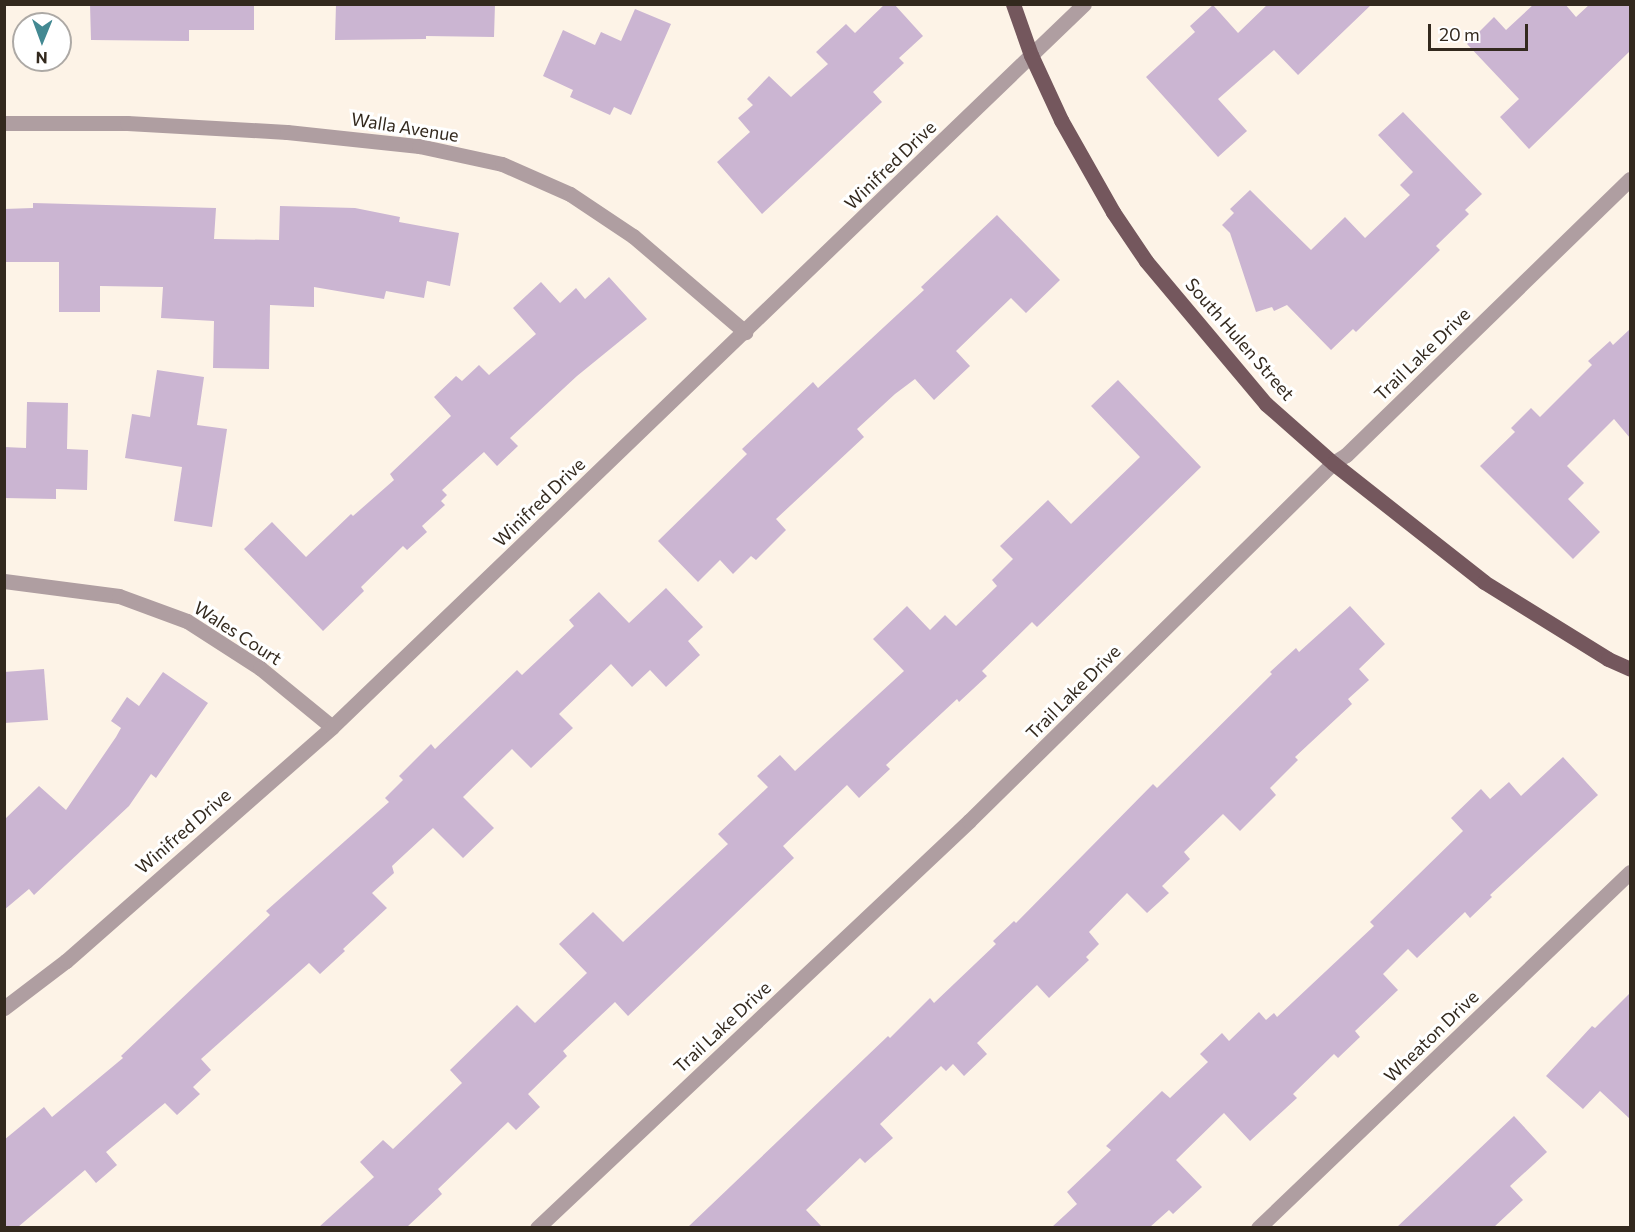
<!DOCTYPE html>
<style>
body{margin:0}
#map{position:relative;width:1635px;height:1232px;overflow:hidden;background:#fdf3e7;font-family:Commissioner,sans-serif}
div>[style]{position:absolute}
.building>*{inset:0;background:#cbb5d2}
.minor>*{height:15px;margin:-7.5px;padding:0 7.5px;transform-origin:7.5px;border-radius:7.5px;background:#af9ea1}
.major>*{height:15px;margin:-7.5px;padding:0 7.5px;transform-origin:7.5px;border-radius:7.5px;background:#74575d}
span{translate:-50% -50%;white-space:nowrap;text-align:center;line-height:1.15;-webkit-text-stroke:6px #fff;paint-order:stroke}
.street-label{font-size:18px;color:#33291e}
.frame{position:absolute;inset:0;border:6px solid #33291e;pointer-events:none}
.north{position:absolute;left:12px;top:12px;width:60px;height:60px;box-sizing:border-box;background:#fff;border:2px solid #ada9a5;border-radius:50%;rotate:181deg;font-size:16px;font-weight:700;line-height:24px;text-align:center;color:#33291e}
.north::after{content:'';display:block;margin:auto;width:21px;height:27px;background:#438992;clip-path:polygon(50% 0,100% 100%,50% 72%,0 100%)}
.scale{position:absolute;left:1428px;top:24px;width:100px;height:27px;box-sizing:border-box;border:3px solid #33291e;border-top:0;padding-left:8px;font-size:18px;line-height:21px;white-space:nowrap;color:#33291e;-webkit-text-stroke:4px #fff;paint-order:stroke}
</style>
<div id="map">
<div class="building">
<div style="clip-path:polygon(90px 4px,254px 4px,254px 30px,189px 30px,189px 41px,91px 40px)"></div>
<div style="clip-path:polygon(336px 4px,495px 4px,494px 37px,426px 36px,426px 39px,335px 40px)"></div>
<div style="clip-path:polygon(885px 4px,894px 4px,923px 36px,899px 58px,904px 63px,873px 92px,882px 102px,762px 214px,717px 162px,750px 132px,738px 118px,753px 105px,747px 99px,769px 76px,791px 97px,828px 64px,816px 52px,846px 24px,855px 33px)"></div>
<div style="clip-path:polygon(1268px 4px,1372px 4px,1298px 75px,1274px 50px,1218px 99px,1247px 131px,1218px 157px,1146px 77px,1195px 32px,1190px 26px,1213px 5px,1238px 33px)"></div>
<div style="clip-path:polygon(1534px 4px,1565px 4px,1576px 17px,1590px 4px,1630px 4px,1630px 51px,1529px 149px,1500px 117px,1519px 99px,1467px 44px,1494px 17px,1506px 30px)"></div>
<div style="clip-path:polygon(635px 9px,671px 24px,631px 115px,614px 107px,610px 115px,570px 97px,573px 90px,543px 76px,563px 30px,595px 45px,601px 32px,621px 41px)"></div>
<div style="clip-path:polygon(1403px 112px,1482px 194px,1465px 210px,1469px 214px,1436px 246px,1440px 250px,1356px 332px,1353px 329px,1331px 350px,1287px 305px,1274px 311px,1272px 307px,1256px 312px,1230px 233px,1222px 225px,1234px 213px,1230px 209px,1250px 190px,1311px 250px,1345px 217px,1365px 238px,1410px 195px,1400px 185px,1413px 172px,1378px 135px)"></div>
<div style="clip-path:polygon(33px 203px,216px 208px,214px 239px,279px 240px,280px 206px,355px 208px,400px 217px,399px 222px,459px 233px,450px 286px,427px 281px,424px 298px,386px 291px,384px 299px,314px 287px,314px 307px,270px 305px,269px 369px,213px 368px,214px 321px,161px 318px,163px 287px,100px 286px,100px 312px,59px 312px,59px 262px,4px 262px,4px 209px,33px 208px)"></div>
<div style="clip-path:polygon(997px 215px,1060px 280px,1026px 313px,1011px 298px,956px 351px,970px 366px,934px 400px,915px 379px,895px 394px,857px 429px,864px 437px,776px 519px,786px 530px,756px 560px,751px 556px,733px 574px,720px 560px,698px 582px,658px 541px,747px 454px,742px 449px,813px 382px,818px 388px,924px 290px,921px 287px)"></div>
<div style="clip-path:polygon(609px 277px,647px 319px,577px 376px,510px 438px,518px 446px,497px 466px,484px 452px,442px 490px,447px 495px,441px 501px,445px 505px,422px 526px,427px 532px,407px 550px,403px 546px,361px 587px,364px 591px,323px 631px,244px 549px,272px 522px,306px 557px,351px 514px,353px 516px,394px 480px,390px 474px,451px 416px,434px 397px,456px 376px,462px 381px,479px 365px,489px 375px,536px 334px,513px 308px,541px 282px,560px 303px,576px 288px,585px 299px)"></div>
<div style="clip-path:polygon(1630px 329px,1630px 438px,1614px 419px,1567px 466px,1584px 483px,1568px 499px,1600px 532px,1573px 559px,1480px 466px,1515px 432px,1511px 428px,1531px 408px,1540px 417px,1592px 365px,1588px 361px,1610px 341px,1613px 345px)"></div>
<div style="clip-path:polygon(157px 370px,204px 377px,197px 425px,227px 429px,212px 527px,174px 521px,182px 467px,125px 458px,132px 414px,150px 417px)"></div>
<div style="clip-path:polygon(1118px 380px,1201px 467px,1037px 627px,1032px 622px,982px 671px,987px 676px,959px 702px,957px 699px,886px 765px,890px 769px,859px 798px,847px 785px,783px 846px,794px 858px,628px 1016px,615px 1002px,563px 1051px,567px 1056px,528px 1094px,540px 1107px,516px 1130px,508px 1122px,438px 1189px,442px 1194px,407px 1227px,319px 1227px,374px 1177px,360px 1162px,383px 1140px,393px 1149px,462px 1083px,450px 1070px,517px 1005px,535px 1023px,587px 973px,559px 944px,593px 912px,623px 942px,728px 844px,718px 834px,768px 787px,757px 776px,780px 755px,795px 771px,904px 671px,873px 639px,907px 606px,930px 630px,945px 615px,956px 626px,997px 586px,992px 580px,1013px 559px,1000px 546px,1048px 500px,1071px 524px,1140px 457px,1091px 406px)"></div>
<div style="clip-path:polygon(27px 402px,68px 403px,67px 449px,88px 450px,87px 490px,56px 489px,56px 499px,4px 498px,4px 447px,26px 448px)"></div>
<div style="clip-path:polygon(666px 588px,703px 627px,688px 641px,700px 655px,666px 687px,650px 670px,632px 687px,611px 664px,559px 714px,573px 728px,531px 768px,512px 749px,463px 797px,494px 828px,463px 858px,433px 828px,392px 866px,394px 873px,372px 893px,387px 908px,343px 949px,345px 951px,320px 974px,309px 963px,201px 1059px,211px 1070px,193px 1087px,200px 1094px,177px 1115px,165px 1103px,106px 1152px,117px 1165px,96px 1183px,85px 1170px,18px 1227px,4px 1227px,4px 1140px,44px 1107px,52px 1117px,123px 1058px,121px 1056px,270px 915px,266px 911px,389px 802px,385px 798px,403px 780px,399px 776px,431px 744px,435px 749px,517px 670px,522px 675px,574px 626px,569px 620px,599px 592px,629px 623px)"></div>
<div style="clip-path:polygon(1350px 606px,1385px 644px,1359px 669px,1369px 680px,1348px 699px,1352px 704px,1295px 757px,1298px 760px,1270px 788px,1276px 795px,1240px 831px,1223px 814px,1184px 852px,1190px 859px,1162px 886px,1169px 893px,1147px 913px,1127px 893px,1089px 932px,1099px 944px,1086px 957px,1089px 960px,1049px 998px,1037px 985px,977px 1043px,987px 1054px,964px 1076px,953px 1064px,946px 1071px,941px 1066px,880px 1124px,893px 1138px,865px 1163px,860px 1158px,806px 1210px,822px 1227px,688px 1227px,888px 1036px,890px 1038px,930px 998px,934px 1003px,996px 944px,993px 941px,1014px 921px,1016px 923px,1153px 784px,1157px 788px,1272px 674px,1270px 672px,1296px 648px,1299px 652px)"></div>
<div style="clip-path:polygon(44px 669px,48px 720px,4px 723px,4px 672px)"></div>
<div style="clip-path:polygon(163px 672px,208px 703px,156px 778px,151px 774px,129px 806px,34px 895px,29px 889px,4px 910px,4px 820px,39px 786px,66px 810px,116px 737px,121px 728px,111px 721px,127px 697px,139px 706px)"></div>
<div style="clip-path:polygon(1563px 757px,1598px 795px,1490px 895px,1492px 897px,1470px 918px,1465px 912px,1417px 958px,1408px 949px,1383px 974px,1398px 990px,1355px 1031px,1360px 1037px,1338px 1058px,1334px 1054px,1293px 1094px,1297px 1098px,1250px 1141px,1224px 1113px,1176px 1160px,1202px 1187px,1173px 1214px,1169px 1210px,1150px 1227px,1052px 1227px,1077px 1204px,1067px 1192px,1111px 1150px,1106px 1146px,1162px 1091px,1170px 1098px,1208px 1062px,1200px 1054px,1222px 1033px,1229px 1041px,1259px 1012px,1266px 1020px,1274px 1013px,1277px 1017px,1374px 926px,1370px 922px,1463px 831px,1451px 818px,1481px 789px,1490px 799px,1509px 782px,1521px 796px)"></div>
<div style="clip-path:polygon(1630px 993px,1630px 1119px,1600px 1091px,1583px 1109px,1546px 1076px,1592px 1026px,1595px 1028px)"></div>
<div style="clip-path:polygon(1514px 1116px,1547px 1152px,1510px 1186px,1523px 1200px,1494px 1227px,1397px 1227px)"></div>
</div>
<div class="minor">
<div style="left:4px;top:123px;width:123px"></div>
<div style="left:127px;top:123px;width:160px;rotate:3.2deg"></div>
<div style="left:287px;top:132px;width:133px;rotate:6.1deg"></div>
<div style="left:419px;top:146px;width:85px;rotate:12.2deg"></div>
<div style="left:502px;top:164px;width:74px;rotate:23.8deg"></div>
<div style="left:570px;top:194px;width:76px;rotate:33.7deg"></div>
<div style="left:633px;top:236px;width:148px;rotate:40.6deg"></div>
<div style="left:4px;top:581px;width:116px;rotate:7.4deg"></div>
<div style="left:119px;top:596px;width:72px;rotate:20.2deg"></div>
<div style="left:187px;top:621px;width:87px;rotate:32.8deg"></div>
<div style="left:260px;top:668px;width:93px;rotate:39.3deg"></div>
<div style="left:4px;top:1008px;width:78px;rotate:-37.2deg"></div>
<div style="left:66px;top:961px;width:354px;rotate:-41.3deg"></div>
<div style="left:332px;top:727px;width:1043px;rotate:-43.87deg"></div>
<div style="left:537px;top:1228px;width:594px;rotate:-43.29deg"></div>
<div style="left:969px;top:821px;width:511px;rotate:-44.52deg"></div>
<div style="left:1333px;top:463px;width:15px;rotate:-32deg"></div>
<div style="left:1346px;top:455px;width:396px;rotate:-44.2deg"></div>
<div style="left:1258px;top:1228px;width:515px;rotate:-43.74deg"></div>
</div>
<div class="major">
<div style="left:1013px;top:4px;width:54px;rotate:70.6deg"></div>
<div style="left:1031px;top:55px;width:72px;rotate:65.2deg"></div>
<div style="left:1061px;top:120px;width:106px;rotate:60.5deg"></div>
<div style="left:1113px;top:212px;width:59px;rotate:56deg"></div>
<div style="left:1146px;top:261px;width:187px;rotate:50deg"></div>
<div style="left:1266px;top:404px;width:89px;rotate:41.4deg"></div>
<div style="left:1333px;top:463px;width:192px;rotate:38.2deg"></div>
<div style="left:1484px;top:582px;width:146px;rotate:31.8deg"></div>
<div style="left:1608px;top:659px;width:24px;rotate:24deg"></div>
</div>
<div class="street-label">
<span style="left:405px;top:127px;rotate:9deg">Walla Avenue</span>
<span style="left:890px;top:165px;rotate:-44deg">Winifred Drive</span>
<span style="left:1240px;top:339px;rotate:49deg">South Hulen Street</span>
<span style="left:1422px;top:354px;rotate:-44deg">Trail Lake Drive</span>
<span style="left:539px;top:502px;rotate:-44deg">Winifred Drive</span>
<span style="left:238px;top:633px;rotate:33deg">Wales Court</span>
<span style="left:1073px;top:692px;rotate:-45deg">Trail Lake Drive</span>
<span style="left:183px;top:831px;rotate:-41deg">Winifred Drive</span>
<span style="left:722px;top:1027px;rotate:-43deg">Trail Lake Drive</span>
<span style="left:1431px;top:1036px;rotate:-44deg">Wheaton Drive</span>
</div>
<div class="frame"></div>
<div class="north">N</div>
<div class="scale">20 m</div>
</div>
